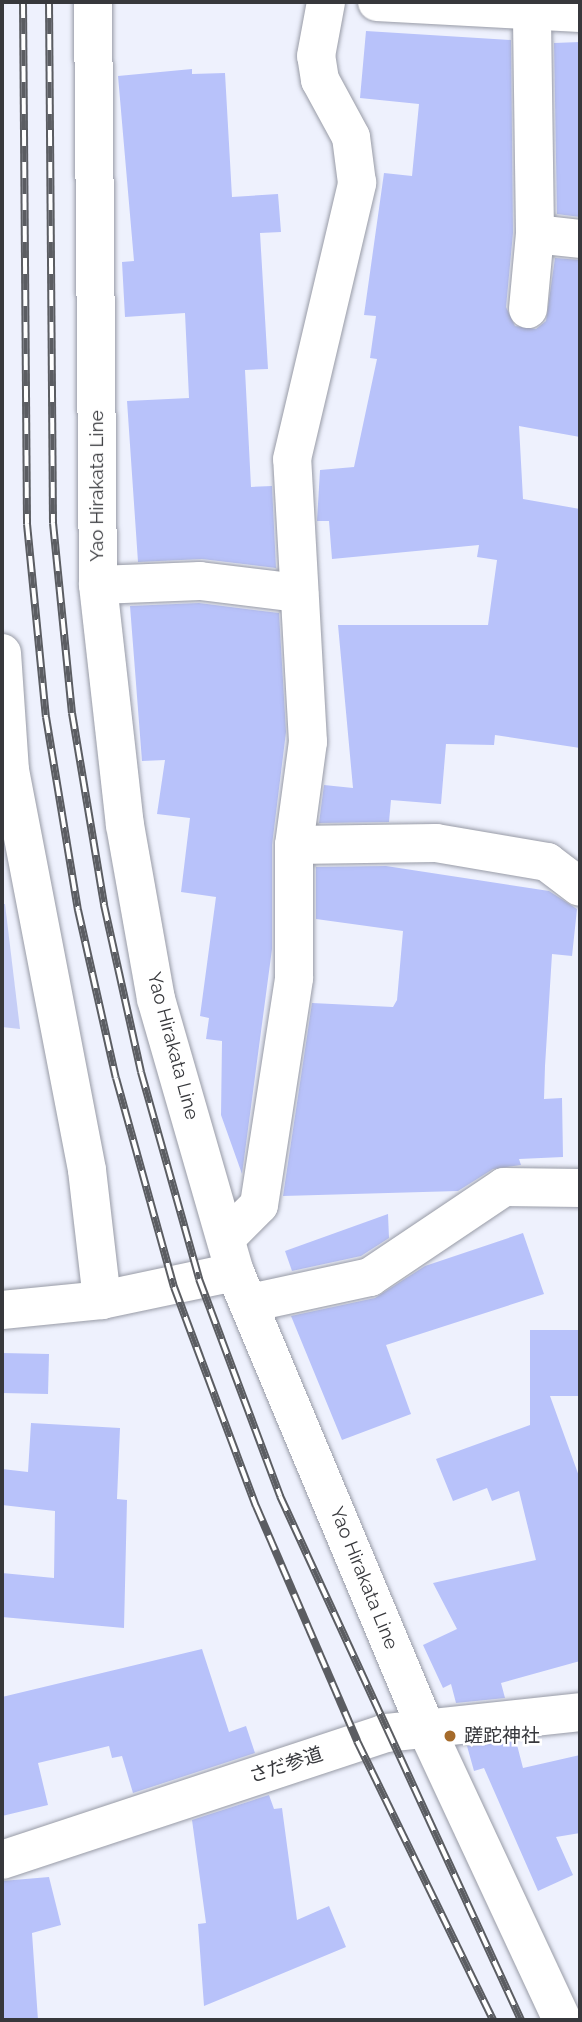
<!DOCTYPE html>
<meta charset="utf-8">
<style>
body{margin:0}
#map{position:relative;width:582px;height:2022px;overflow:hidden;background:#eef1fd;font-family:Raleway,"Noto Sans JP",sans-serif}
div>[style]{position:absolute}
.green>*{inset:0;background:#c6cef6}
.building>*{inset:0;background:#b8c2fa}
.roads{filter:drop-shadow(0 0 2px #989ba6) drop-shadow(0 0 2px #989ba6)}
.minor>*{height:38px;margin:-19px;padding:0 19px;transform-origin:19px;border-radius:19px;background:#fff}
.major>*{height:38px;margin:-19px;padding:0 19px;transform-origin:19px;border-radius:19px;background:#fff}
.rail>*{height:8px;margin-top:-4px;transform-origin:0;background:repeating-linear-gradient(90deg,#fff 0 16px,#5b5d62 0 32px);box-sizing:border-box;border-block:2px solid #5b5d62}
.dots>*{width:19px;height:19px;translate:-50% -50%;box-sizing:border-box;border:4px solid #fff;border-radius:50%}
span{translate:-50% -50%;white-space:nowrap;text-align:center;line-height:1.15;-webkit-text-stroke:5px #fff;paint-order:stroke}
.street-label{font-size:19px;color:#37383c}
.poi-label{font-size:19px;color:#37383c}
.left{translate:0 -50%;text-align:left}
.frame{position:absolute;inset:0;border:4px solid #37383c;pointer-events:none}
</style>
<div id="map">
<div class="green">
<div style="clip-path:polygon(2px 904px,5px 904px,20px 1029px,2px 1027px)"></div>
</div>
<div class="building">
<div style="clip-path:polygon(366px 31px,511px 40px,513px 233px,506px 307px,515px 326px,536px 329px,546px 321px,555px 258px,580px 260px,580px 437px,519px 426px,523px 499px,580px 509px,580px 748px,495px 735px,494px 745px,446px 744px,441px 804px,391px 800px,389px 822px,319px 823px,324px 785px,353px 788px,338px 625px,488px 625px,497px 560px,477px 557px,479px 545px,332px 559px,329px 521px,317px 521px,320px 470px,354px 467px,377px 359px,370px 358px,376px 316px,364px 315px,384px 173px,412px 176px,419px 104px,360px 98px)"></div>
<div style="clip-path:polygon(580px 42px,580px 217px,557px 214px,554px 43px)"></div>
<div style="clip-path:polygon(192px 69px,192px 74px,225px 73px,232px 197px,278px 194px,281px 232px,260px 233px,268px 369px,245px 370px,251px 487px,272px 486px,276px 568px,202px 559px,138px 562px,127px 401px,189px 398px,185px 313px,125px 317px,122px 262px,134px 261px,118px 76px)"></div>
<div style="clip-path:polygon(199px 603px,279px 613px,286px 732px,272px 845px,272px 949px,242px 1174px,221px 1115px,222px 1041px,206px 1039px,209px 1018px,200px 1016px,216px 897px,181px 892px,190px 818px,157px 814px,165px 760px,142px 761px,130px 606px)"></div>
<div style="clip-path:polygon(386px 866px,549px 891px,577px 909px,572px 956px,552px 954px,545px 1066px,544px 1099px,562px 1098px,563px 1157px,519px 1159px,521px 1165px,493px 1169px,458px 1191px,283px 1196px,312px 1003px,393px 1007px,397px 1000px,403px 931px,316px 919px,316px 867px)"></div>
<div style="clip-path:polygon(388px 1214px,389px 1238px,361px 1256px,292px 1271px,285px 1251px)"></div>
<div style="clip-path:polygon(523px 1233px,544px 1294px,386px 1345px,411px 1414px,342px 1440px,291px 1316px,375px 1298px,425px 1266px)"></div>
<div style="clip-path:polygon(530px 1330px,580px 1330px,580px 1396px,550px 1396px,580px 1479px,580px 1661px,501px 1683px,505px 1698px,456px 1703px,451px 1684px,443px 1688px,423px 1645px,457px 1629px,433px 1583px,536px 1560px,519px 1491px,492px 1501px,487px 1488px,453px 1501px,436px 1459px,530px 1425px)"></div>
<div style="clip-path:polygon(2px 1353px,49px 1354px,48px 1394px,2px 1393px)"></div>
<div style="clip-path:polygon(31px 1423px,120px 1428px,117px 1499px,127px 1500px,124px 1628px,2px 1617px,2px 1573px,54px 1578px,55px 1511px,2px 1505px,2px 1469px,28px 1472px)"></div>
<div style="clip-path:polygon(202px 1649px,229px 1732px,246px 1726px,255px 1753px,133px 1793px,122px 1756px,112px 1758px,109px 1746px,38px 1763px,48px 1805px,2px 1816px,2px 1697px)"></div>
<div style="clip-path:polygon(516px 1741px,523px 1768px,580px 1755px,580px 1833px,556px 1837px,573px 1875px,538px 1891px,484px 1768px,474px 1771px,467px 1746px)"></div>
<div style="clip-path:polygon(269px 1795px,274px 1809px,282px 1808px,297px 1920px,329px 1906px,346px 1947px,204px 2006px,198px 1924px,206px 1923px,192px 1820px)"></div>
<div style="clip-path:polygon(49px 1877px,61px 1925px,32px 1933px,38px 2020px,4px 2020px,2px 1881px)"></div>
</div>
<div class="roads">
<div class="minor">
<div style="left:377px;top:2px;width:203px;rotate:3.1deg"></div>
<div style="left:535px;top:234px;width:45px;rotate:6.3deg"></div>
<div style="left:528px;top:309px;width:75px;rotate:-84.7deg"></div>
<div style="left:535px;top:234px;width:225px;rotate:-90.8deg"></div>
<div style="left:98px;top:585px;width:102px;rotate:-2.2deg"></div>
<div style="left:200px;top:581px;width:100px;rotate:6.9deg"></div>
<div style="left:2px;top:653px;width:117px;rotate:86.1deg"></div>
<div style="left:10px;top:770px;width:407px;rotate:79.1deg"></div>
<div style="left:87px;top:1170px;width:131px;rotate:83.4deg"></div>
<div style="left:294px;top:845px;width:142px;rotate:-0.8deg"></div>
<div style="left:436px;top:843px;width:113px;rotate:9.7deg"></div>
<div style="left:547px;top:862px;width:41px;rotate:37.1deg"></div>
<div style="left:227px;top:1237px;width:45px;rotate:-45deg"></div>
<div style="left:259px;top:1205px;width:230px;rotate:-81.2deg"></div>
<div style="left:294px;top:978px;width:133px;rotate:-90deg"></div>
<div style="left:294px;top:845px;width:104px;rotate:-82.3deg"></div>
<div style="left:308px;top:742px;width:283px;rotate:-93.2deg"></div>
<div style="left:292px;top:459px;width:284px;rotate:-76.7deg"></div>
<div style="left:357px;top:183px;width:46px;rotate:-97.4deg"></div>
<div style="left:351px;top:137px;width:65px;rotate:-118.5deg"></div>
<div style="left:320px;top:80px;width:24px;rotate:-99deg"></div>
<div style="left:316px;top:56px;width:55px;rotate:-79.5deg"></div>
<div style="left:250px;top:1303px;width:123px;rotate:-12.2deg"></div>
<div style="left:370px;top:1277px;width:161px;rotate:-33.9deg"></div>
<div style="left:504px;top:1187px;width:76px;rotate:0.8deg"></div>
<div style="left:2px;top:1310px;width:100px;rotate:-5.7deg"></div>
<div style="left:102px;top:1300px;width:136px;rotate:-11.9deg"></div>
<div style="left:2px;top:1860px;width:404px;rotate:-18.3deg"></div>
<div style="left:385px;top:1733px;width:196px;rotate:-6.1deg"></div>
</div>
<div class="major">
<div style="left:93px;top:2px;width:583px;rotate:89.51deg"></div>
<div style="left:98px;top:585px;width:242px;rotate:83.6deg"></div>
<div style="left:125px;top:825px;width:177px;rotate:79.9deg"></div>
<div style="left:156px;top:999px;width:284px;rotate:73.9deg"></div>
<div style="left:235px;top:1272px;width:492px;rotate:67.3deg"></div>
<div style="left:425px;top:1726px;width:324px;rotate:65deg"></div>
</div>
</div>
<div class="rail">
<div style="left:23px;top:2px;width:522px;rotate:89.56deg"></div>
<div style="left:27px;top:524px;width:194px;rotate:84.4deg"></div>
<div style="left:46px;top:717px;width:196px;rotate:80.6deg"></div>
<div style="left:78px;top:910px;width:172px;rotate:77.3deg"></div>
<div style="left:116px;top:1078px;width:217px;rotate:74.5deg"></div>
<div style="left:174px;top:1287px;width:234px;rotate:69.5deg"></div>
<div style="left:256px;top:1506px;width:256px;rotate:66.7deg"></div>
<div style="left:357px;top:1741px;width:310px;rotate:64deg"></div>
<div style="left:49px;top:2px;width:521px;rotate:89.56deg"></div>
<div style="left:53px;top:523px;width:191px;rotate:84.3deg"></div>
<div style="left:72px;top:713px;width:195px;rotate:80.5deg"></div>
<div style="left:104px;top:905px;width:171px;rotate:77.5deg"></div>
<div style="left:141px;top:1072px;width:215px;rotate:74.3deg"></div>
<div style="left:199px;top:1279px;width:232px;rotate:69.5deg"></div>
<div style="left:280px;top:1496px;width:577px;rotate:65.3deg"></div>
</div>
<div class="dots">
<div style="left:450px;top:1736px;background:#a56b2b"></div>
</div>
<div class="street-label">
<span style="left:97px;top:486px;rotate:-90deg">Yao Hirakata Line</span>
<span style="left:173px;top:1046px;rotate:75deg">Yao Hirakata Line</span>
<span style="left:364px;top:1578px;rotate:68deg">Yao Hirakata Line</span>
<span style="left:286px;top:1765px;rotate:-18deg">さだ参道</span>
</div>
<div class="poi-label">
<span class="left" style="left:464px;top:1736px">蹉跎神社</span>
</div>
<div class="frame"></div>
</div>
